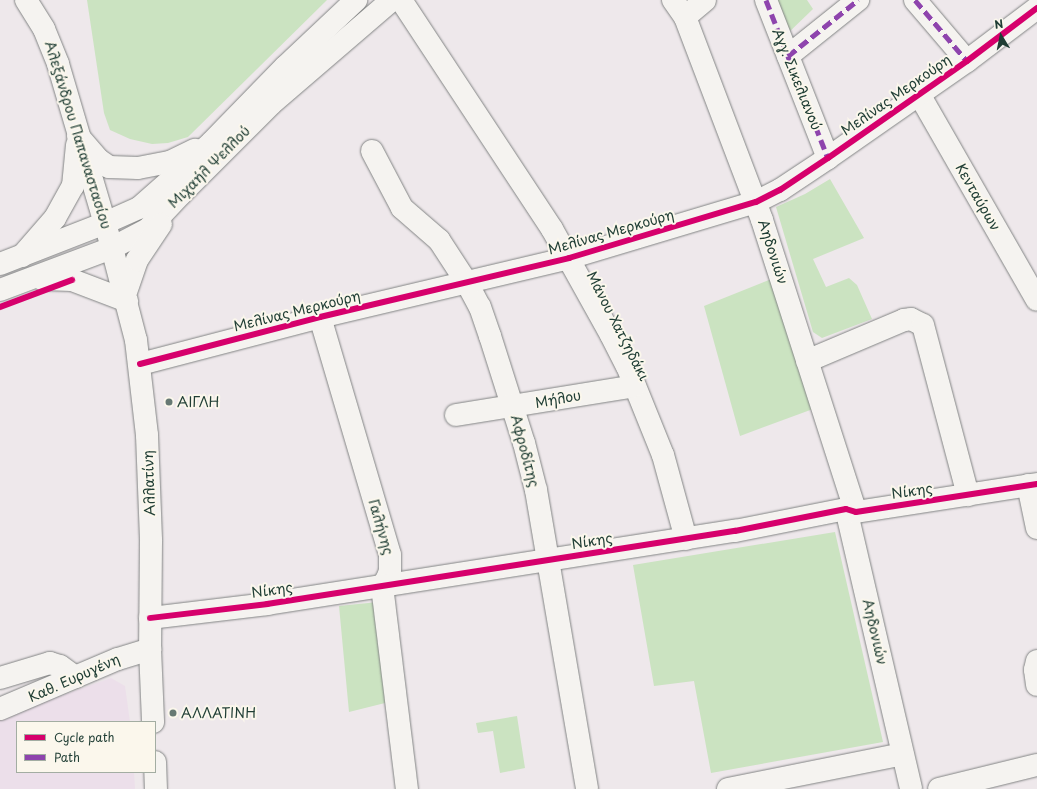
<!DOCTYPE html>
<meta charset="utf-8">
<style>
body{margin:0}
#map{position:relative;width:1037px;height:789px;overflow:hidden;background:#eee8eb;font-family:"Playpen Sans",sans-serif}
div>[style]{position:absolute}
.built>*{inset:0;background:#ecdfea}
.green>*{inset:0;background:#cbe3c1}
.roads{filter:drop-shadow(0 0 1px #828484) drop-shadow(0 0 1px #828484)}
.minor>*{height:22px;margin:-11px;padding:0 11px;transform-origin:11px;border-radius:11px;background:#f5f3f0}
.major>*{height:22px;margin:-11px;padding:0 11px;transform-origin:11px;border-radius:11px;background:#f5f3f0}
.quiet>*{height:5px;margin-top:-2.5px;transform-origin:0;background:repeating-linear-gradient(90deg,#8e44ad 0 10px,transparent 0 15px)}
.cycleway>*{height:6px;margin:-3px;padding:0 3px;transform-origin:3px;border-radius:3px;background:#d6006c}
.dots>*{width:11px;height:11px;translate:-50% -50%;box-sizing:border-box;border:2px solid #fbf7ec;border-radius:50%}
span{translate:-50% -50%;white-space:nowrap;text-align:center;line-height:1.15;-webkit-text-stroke:4px #fbf7ec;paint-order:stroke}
.street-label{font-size:14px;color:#1f3d34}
.poi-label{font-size:14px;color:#1f3d34}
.left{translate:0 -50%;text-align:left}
.legend{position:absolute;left:16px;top:721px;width:140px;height:52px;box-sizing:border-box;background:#fbf7ec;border:1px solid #a3ada2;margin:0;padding:5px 7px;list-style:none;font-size:12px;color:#1f3d34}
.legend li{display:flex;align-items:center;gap:8px;height:20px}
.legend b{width:20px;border:1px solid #a3ada2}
.north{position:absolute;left:981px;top:16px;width:40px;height:40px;-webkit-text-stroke:3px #fbf7ec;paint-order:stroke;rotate:350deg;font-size:11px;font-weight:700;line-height:16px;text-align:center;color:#1f3d34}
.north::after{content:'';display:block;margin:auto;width:14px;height:18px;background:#1f3d34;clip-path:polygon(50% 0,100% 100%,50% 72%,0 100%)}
</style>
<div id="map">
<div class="built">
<div style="clip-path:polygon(111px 678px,125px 686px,130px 722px,17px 722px,17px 772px,134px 772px,135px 789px,0 789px,0 717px)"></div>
</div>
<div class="green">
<div style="clip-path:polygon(87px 0,327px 0,188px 137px,168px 143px,152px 144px,130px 139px,110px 130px,104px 113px)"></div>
<div style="clip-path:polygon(770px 0,807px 0,813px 9px,784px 37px)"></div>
<div style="clip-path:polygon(830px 179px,864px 238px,813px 259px,826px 287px,849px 278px,857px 285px,872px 319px,822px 338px,813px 332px,776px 207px,805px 194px)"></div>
<div style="clip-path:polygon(774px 278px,813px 409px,740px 436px,704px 306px)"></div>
<div style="clip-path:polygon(835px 532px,883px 742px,711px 773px,694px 681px,654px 686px,633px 565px)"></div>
<div style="clip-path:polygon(378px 602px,397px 700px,349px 712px,339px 606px)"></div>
<div style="clip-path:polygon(517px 716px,525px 768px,500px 773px,493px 731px,478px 733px,476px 723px)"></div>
</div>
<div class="roads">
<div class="minor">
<div style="left:401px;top:0;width:274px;rotate:56.6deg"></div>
<div style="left:552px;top:229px;width:121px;rotate:60.9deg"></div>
<div style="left:611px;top:335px;width:35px;rotate:63deg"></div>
<div style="left:627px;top:366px;width:96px;rotate:68deg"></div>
<div style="left:663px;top:455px;width:87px;rotate:74.7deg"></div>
<div style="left:673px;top:0;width:21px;rotate:55deg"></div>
<div style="left:685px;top:17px;width:217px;rotate:69.2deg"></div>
<div style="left:762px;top:220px;width:307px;rotate:72.2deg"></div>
<div style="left:766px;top:0;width:170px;rotate:68.6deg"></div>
<div style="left:915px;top:0;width:80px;rotate:49.6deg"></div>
<div style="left:685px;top:17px;width:26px;rotate:-40deg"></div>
<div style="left:788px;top:56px;width:90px;rotate:-38.7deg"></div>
<div style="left:919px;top:94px;width:237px;rotate:60.2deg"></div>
<div style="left:78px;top:136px;width:32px;rotate:49deg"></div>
<div style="left:99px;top:160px;width:12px;rotate:35deg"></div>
<div style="left:109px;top:167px;width:29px;rotate:2deg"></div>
<div style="left:138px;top:168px;width:33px;rotate:-11deg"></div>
<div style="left:170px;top:162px;width:28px;rotate:-26deg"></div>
<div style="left:372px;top:151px;width:64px;rotate:62.2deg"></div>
<div style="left:402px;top:208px;width:49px;rotate:40.9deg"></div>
<div style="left:439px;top:240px;width:51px;rotate:56.9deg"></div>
<div style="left:467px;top:283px;width:27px;rotate:62deg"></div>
<div style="left:480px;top:307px;width:31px;rotate:71deg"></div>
<div style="left:490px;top:336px;width:112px;rotate:72.4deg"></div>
<div style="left:524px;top:443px;width:49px;rotate:75.7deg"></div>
<div style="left:536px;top:490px;width:303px;rotate:80.3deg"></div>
<div style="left:105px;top:223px;width:37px;rotate:-24deg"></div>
<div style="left:139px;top:208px;width:45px;rotate:-41.4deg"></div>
<div style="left:173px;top:178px;width:53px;rotate:-42.7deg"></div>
<div style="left:212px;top:142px;width:105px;rotate:-45.8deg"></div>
<div style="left:285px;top:67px;width:98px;rotate:-43.3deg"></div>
<div style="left:112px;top:248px;width:41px;rotate:-27.8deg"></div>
<div style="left:148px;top:229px;width:48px;rotate:-46.7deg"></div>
<div style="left:181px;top:194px;width:127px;rotate:-45deg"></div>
<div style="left:271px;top:104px;width:160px;rotate:-40.7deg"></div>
<div style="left:125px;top:295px;width:37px;rotate:-71deg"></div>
<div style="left:137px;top:260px;width:43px;rotate:-56.3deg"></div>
<div style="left:320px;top:317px;width:248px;rotate:73.6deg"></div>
<div style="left:390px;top:555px;width:16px;rotate:90deg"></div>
<div style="left:390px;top:571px;width:9px;rotate:111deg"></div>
<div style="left:387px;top:579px;width:9px;rotate:126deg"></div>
<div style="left:382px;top:586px;width:205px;rotate:83deg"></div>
<div style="left:807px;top:361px;width:105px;rotate:-22.9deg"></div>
<div style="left:904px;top:320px;width:7px;rotate:-8deg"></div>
<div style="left:911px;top:319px;width:13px;rotate:27deg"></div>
<div style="left:923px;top:325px;width:176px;rotate:75.2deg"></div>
<div style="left:140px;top:364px;width:186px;rotate:-14.6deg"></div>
<div style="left:320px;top:317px;width:256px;rotate:-13.3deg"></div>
<div style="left:569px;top:258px;width:195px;rotate:-16.7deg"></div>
<div style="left:756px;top:202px;width:27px;rotate:-27deg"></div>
<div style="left:780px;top:190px;width:58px;rotate:-33.7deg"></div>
<div style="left:828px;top:158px;width:169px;rotate:-34.9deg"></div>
<div style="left:967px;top:61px;width:88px;rotate:-37.1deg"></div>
<div style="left:456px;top:415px;width:181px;rotate:-9.2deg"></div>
<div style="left:1028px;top:485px;width:44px;rotate:78.2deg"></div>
<div style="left:846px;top:509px;width:287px;rotate:76.9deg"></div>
<div style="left:150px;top:618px;width:118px;rotate:-6.8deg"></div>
<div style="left:267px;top:604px;width:474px;rotate:-8.9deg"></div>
<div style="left:735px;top:531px;width:113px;rotate:-11.2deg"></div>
<div style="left:846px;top:509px;width:10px;rotate:17deg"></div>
<div style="left:856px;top:512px;width:183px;rotate:-8.8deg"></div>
<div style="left:1037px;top:661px;width:9px;rotate:103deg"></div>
<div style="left:1035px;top:670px;width:15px;rotate:82deg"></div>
<div style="left:0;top:678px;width:52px;rotate:-16.7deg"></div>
<div style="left:50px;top:663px;width:10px;rotate:17deg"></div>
<div style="left:60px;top:666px;width:19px;rotate:36deg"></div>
<div style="left:0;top:709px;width:128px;rotate:-23deg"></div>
<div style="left:118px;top:659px;width:34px;rotate:-17deg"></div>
<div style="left:728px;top:789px;width:178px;rotate:-11.3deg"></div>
<div style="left:939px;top:789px;width:101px;rotate:-13.8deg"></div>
</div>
<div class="major">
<div style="left:26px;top:0;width:34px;rotate:58deg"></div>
<div style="left:44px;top:29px;width:38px;rotate:68deg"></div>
<div style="left:58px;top:64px;width:192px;rotate:73.6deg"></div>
<div style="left:112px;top:248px;width:95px;rotate:75.4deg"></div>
<div style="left:136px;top:340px;width:96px;rotate:83.4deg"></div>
<div style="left:147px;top:435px;width:106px;rotate:87.8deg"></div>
<div style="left:151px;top:541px;width:108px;rotate:90.5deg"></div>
<div style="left:150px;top:649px;width:73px;rotate:87.6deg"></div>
<div style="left:22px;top:256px;width:50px;rotate:-49deg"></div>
<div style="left:55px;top:218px;width:37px;rotate:-61deg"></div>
<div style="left:73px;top:186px;width:41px;rotate:-84.4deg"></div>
<div style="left:0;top:264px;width:113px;rotate:-21.3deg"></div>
<div style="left:42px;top:279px;width:30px;rotate:2deg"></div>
<div style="left:72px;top:280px;width:59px;rotate:20.9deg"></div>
<div style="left:0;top:290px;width:120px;rotate:-20.6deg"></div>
<div style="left:155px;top:762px;width:27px;rotate:88deg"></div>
</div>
</div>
<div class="quiet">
<div style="left:766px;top:0;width:170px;rotate:68.6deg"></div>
<div style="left:915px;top:0;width:80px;rotate:49.6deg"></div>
<div style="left:788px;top:56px;width:90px;rotate:-38.7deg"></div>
</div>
<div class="cycleway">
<div style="left:0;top:307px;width:77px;rotate:-20.6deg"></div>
<div style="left:140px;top:364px;width:186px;rotate:-14.6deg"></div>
<div style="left:320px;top:317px;width:256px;rotate:-13.3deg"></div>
<div style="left:569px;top:258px;width:195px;rotate:-16.7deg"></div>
<div style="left:756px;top:202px;width:27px;rotate:-27deg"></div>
<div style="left:780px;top:190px;width:58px;rotate:-33.7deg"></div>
<div style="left:828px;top:158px;width:169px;rotate:-34.9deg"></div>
<div style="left:967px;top:61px;width:88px;rotate:-37.1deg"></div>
<div style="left:150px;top:618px;width:118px;rotate:-6.8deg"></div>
<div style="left:267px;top:604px;width:474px;rotate:-8.9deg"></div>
<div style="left:735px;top:531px;width:113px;rotate:-11.2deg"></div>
<div style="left:846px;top:509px;width:10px;rotate:17deg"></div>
<div style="left:856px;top:512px;width:183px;rotate:-8.8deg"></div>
</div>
<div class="dots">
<div style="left:169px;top:402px;background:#677974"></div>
<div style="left:173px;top:713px;background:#677974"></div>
</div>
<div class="street-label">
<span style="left:797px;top:79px;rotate:68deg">Αγγ. Σικελιανού</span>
<span style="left:896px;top:95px;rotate:-35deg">Μελίνας Μερκούρη</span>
<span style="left:78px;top:135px;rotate:73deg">Αλεξάνδρου Παπαναστασίου</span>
<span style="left:209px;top:167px;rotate:-45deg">Μιχαήλ Ψελλού</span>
<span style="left:978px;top:197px;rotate:60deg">Κενταύρων</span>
<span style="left:611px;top:232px;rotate:-16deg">Μελίνας Μερκούρη</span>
<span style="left:773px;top:252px;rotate:72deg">Αηδονιών</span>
<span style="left:297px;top:311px;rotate:-14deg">Μελίνας Μερκούρη</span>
<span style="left:618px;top:326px;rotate:63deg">Μάνου Χατζηδάκι</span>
<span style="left:558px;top:399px;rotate:-10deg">Μήλου</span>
<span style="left:525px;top:451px;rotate:75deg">Αφροδίτης</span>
<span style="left:149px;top:483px;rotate:-92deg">Αλλατίνη</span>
<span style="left:912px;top:491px;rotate:-8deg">Νίκης</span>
<span style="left:381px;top:527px;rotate:74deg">Γαλήνης</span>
<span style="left:592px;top:541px;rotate:-9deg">Νίκης</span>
<span style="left:272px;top:590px;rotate:-8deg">Νίκης</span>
<span style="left:875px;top:632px;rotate:77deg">Αηδονιών</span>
<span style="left:74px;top:678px;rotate:-24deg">Καθ. Ευρυγένη</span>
</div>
<div class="poi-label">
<span class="left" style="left:177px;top:402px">ΑΙΓΛΗ</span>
<span class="left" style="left:181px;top:713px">ΑΛΛΑΤΙΝΗ</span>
</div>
<ul class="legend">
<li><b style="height:5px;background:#d6006c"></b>Cycle path</li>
<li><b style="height:5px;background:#8e44ad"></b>Path</li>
</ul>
<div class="north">N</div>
</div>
